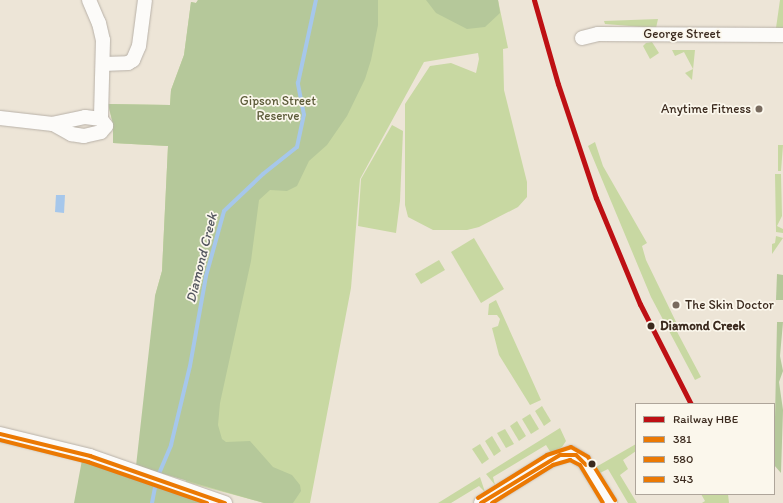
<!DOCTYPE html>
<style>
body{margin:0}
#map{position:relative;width:783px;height:503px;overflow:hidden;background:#ede5d7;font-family:Itim,sans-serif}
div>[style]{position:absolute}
.green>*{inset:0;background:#c8d8a2}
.forest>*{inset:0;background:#b5c89a}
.water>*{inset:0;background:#a6c7eb}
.stream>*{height:4px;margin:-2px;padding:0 2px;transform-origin:2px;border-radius:2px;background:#a6c7eb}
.roads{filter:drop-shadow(0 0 1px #b8b1a8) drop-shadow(0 0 1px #b8b1a8)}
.minor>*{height:14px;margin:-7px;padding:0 7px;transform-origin:7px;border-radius:7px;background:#fcfbf9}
.bus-1>*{height:4px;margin:-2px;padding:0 2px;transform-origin:2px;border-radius:2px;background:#eb7903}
.bus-2>*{height:4px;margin:-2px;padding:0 2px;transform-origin:2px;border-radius:2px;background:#eb7903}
.bus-3>*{height:4px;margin:-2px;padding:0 2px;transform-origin:2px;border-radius:2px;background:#eb7903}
.rail-1>*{height:5px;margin:-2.5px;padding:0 2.5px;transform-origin:2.5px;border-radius:2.5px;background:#be1014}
.dots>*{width:11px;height:11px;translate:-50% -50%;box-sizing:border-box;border:2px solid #fbf7ec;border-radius:50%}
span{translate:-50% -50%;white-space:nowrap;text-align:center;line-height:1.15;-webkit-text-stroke:3.5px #fbf7ec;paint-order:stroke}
.street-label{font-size:13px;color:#3b2a1e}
.park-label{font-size:13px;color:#5c5b39}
.poi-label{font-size:13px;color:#3b2a1e}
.right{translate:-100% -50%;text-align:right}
.left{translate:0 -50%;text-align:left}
.stop-label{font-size:13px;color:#3b2a1e;font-weight:700}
.water-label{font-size:14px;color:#52555e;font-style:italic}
.legend{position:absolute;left:635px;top:403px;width:140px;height:92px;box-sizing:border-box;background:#fbf7ec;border:1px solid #aea59a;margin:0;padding:5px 7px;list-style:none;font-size:12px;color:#3b2a1e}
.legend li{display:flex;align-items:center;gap:8px;height:20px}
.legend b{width:20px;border:1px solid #aea59a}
</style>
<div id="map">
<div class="green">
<div style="clip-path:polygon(198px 0,498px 0,508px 48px,503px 49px,504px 90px,527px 182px,527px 197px,518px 207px,479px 227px,467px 230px,433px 230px,408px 217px,405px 205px,405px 104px,430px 66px,451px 63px,476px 73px,479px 59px,478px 53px,424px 62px,360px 179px,351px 288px,310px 503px,264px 503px,186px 482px,155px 296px,162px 271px,168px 146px,113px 143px,113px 124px,108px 104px,170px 105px,171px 90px,184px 55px,191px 2px,196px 3px)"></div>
<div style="clip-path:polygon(780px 0,783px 0,783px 28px,776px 28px)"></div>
<div style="clip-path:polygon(658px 19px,656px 28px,605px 24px,604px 21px)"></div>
<div style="clip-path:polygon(652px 42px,659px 53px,650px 59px,643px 46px,646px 43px)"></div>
<div style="clip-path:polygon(672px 50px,695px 50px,692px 80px,685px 73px,693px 69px,684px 52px,675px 56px)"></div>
<div style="clip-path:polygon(392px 125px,403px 131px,400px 201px,396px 233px,358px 226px,361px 179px)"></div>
<div style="clip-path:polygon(595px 142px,603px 166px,647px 243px,642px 246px,646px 260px,677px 324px,674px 326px,701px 377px,695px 380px,651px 297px,588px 146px)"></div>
<div style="clip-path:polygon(778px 145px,783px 145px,781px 171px,778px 171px)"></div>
<div style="clip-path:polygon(775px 174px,781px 174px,782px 216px,777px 226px,783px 229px,783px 233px,776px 232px)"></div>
<div style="clip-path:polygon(776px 236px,783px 238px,772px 254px,772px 244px,775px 243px)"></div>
<div style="clip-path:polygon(474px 238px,504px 289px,481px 303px,451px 252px)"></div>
<div style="clip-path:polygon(439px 260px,445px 270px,421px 284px,415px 274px)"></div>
<div style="clip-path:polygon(496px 300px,541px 400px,530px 405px,499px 355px,492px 328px,498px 326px,500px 319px,497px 315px,488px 315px,489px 304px)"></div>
<div style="clip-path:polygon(542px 406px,551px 421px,544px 426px,535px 411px)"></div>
<div style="clip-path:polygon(530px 414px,539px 429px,531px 434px,522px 419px)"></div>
<div style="clip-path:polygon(517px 421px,526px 436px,519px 441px,510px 426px)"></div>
<div style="clip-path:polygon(560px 428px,566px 441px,562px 447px,551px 453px,546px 445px,493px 477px,495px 485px,486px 474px)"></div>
<div style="clip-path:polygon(505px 429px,514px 444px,506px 448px,497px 433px)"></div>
<div style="clip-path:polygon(492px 436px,501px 451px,494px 456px,485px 441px)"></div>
<div style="clip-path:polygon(480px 444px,489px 459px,482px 464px,472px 449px)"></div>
<div style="clip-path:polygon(636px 444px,636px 451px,623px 460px,628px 469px,620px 475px,637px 503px,628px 503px,608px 469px,600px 473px,596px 467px)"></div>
<div style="clip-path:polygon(480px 477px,485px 492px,479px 486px,451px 503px,438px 503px)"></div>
<div style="clip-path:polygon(701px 494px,728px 494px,729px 503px,702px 503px,705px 501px)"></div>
</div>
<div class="forest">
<div style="clip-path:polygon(198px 0,378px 0,378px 25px,371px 60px,365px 79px,347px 116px,327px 145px,309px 161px,297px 186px,287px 191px,270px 190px,259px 200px,251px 261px,220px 403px,218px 425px,222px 439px,226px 442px,250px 441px,273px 467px,292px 475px,300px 485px,301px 491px,293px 503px,264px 503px,136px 466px,155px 296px,162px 271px,168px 146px,113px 143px,113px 124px,108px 104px,170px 105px,171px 90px,184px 55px,191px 2px,196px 3px)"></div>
<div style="clip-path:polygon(426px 0,498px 0,500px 13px,485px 27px,467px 29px,436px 13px)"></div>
<div style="clip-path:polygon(777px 274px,783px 275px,783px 300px,776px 300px)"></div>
<div style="clip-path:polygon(777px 322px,783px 322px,780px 356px,783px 371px,779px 382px,783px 410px,781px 473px,774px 465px)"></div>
<div style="clip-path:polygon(82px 460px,207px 503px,74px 503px)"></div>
</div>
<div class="water">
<div style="clip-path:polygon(56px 195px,65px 195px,64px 213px,55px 212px)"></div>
</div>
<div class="stream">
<div style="left:158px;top:476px;width:34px;rotate:-67deg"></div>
<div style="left:171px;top:445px;width:81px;rotate:-76.5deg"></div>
<div style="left:190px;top:366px;width:91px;rotate:-79.9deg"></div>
<div style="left:206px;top:276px;width:67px;rotate:-74.5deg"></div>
<div style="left:224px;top:211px;width:54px;rotate:-43.5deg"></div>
<div style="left:263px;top:174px;width:43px;rotate:-38.5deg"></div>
<div style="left:297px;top:147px;width:33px;rotate:-78deg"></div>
<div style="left:304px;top:115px;width:33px;rotate:-101deg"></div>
<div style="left:298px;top:83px;width:85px;rotate:-77.8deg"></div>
<div style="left:152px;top:503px;width:20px;rotate:-79deg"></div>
</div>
<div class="roads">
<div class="minor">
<div style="left:89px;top:0;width:25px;rotate:67deg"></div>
<div style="left:99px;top:23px;width:17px;rotate:77deg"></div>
<div style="left:103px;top:40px;width:79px;rotate:91.5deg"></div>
<div style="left:582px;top:38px;width:16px;rotate:-14deg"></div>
<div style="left:598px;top:34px;width:185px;rotate:0.3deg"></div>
<div style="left:103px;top:64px;width:25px;rotate:-2deg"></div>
<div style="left:128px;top:63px;width:6px;rotate:-31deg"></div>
<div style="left:133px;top:60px;width:15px;rotate:-67deg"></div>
<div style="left:139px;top:46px;width:46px;rotate:-82.6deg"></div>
<div style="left:0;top:118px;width:53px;rotate:6.5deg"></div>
<div style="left:53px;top:124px;width:21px;rotate:29deg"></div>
<div style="left:71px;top:134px;width:13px;rotate:9deg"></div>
<div style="left:84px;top:136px;width:17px;rotate:-13deg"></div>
<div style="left:101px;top:132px;width:8px;rotate:-50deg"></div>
<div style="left:106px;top:126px;width:9px;rotate:-126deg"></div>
<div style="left:101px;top:119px;width:16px;rotate:-173deg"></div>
<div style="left:85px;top:117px;width:33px;rotate:168deg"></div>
<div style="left:0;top:434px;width:93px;rotate:13.7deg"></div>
<div style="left:90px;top:456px;width:143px;rotate:19.2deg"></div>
<div style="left:481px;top:503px;width:81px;rotate:-31.9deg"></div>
<div style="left:550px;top:460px;width:22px;rotate:-18deg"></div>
<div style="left:571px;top:453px;width:15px;rotate:32deg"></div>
<div style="left:584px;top:461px;width:49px;rotate:58.2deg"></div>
</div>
</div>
<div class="bus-1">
<div style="left:0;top:434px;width:93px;rotate:13.7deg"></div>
<div style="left:90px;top:456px;width:143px;rotate:19.2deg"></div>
<div style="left:481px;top:503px;width:92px;rotate:-31.3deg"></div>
<div style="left:560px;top:455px;width:16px"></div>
<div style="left:576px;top:455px;width:14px;rotate:45deg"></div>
</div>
<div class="bus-2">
<div style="left:0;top:440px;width:91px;rotate:14deg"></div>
<div style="left:88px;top:462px;width:126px;rotate:19deg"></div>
<div style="left:492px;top:503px;width:72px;rotate:-31.9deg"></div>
<div style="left:553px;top:465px;width:18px;rotate:-16deg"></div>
<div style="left:570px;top:460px;width:11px;rotate:27deg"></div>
<div style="left:580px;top:465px;width:44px;rotate:58.8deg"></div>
</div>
<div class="bus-3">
<div style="left:478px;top:498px;width:81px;rotate:-31.9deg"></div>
<div style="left:547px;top:455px;width:25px;rotate:-18deg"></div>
<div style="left:571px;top:447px;width:20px;rotate:30deg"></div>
<div style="left:588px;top:457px;width:51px;rotate:57.9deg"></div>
</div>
<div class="rail-1">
<div style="left:534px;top:0;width:87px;rotate:74.1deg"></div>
<div style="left:558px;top:84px;width:120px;rotate:71.6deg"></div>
<div style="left:596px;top:198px;width:115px;rotate:67.5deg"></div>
<div style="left:640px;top:304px;width:112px;rotate:63deg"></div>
</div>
<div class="dots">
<div style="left:759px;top:109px;background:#796b5f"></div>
<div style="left:676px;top:305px;background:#796b5f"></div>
<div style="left:651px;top:326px;background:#3b2a1e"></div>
<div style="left:592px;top:464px;background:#3b2a1e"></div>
</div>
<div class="street-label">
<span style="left:682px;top:34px">George Street</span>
</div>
<div class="park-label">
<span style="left:278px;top:109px">Gipson Street<br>Reserve</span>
</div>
<div class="poi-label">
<span class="right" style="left:751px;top:109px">Anytime Fitness</span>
<span class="left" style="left:685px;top:305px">The Skin Doctor</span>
</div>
<div class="stop-label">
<span class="left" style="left:660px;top:326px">Diamond Creek</span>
</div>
<div class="water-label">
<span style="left:202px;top:258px;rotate:-76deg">Diamond Creek</span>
</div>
<ul class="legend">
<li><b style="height:5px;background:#be1014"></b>Railway HBE</li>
<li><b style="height:5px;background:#eb7903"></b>381</li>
<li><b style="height:5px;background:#eb7903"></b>580</li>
<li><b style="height:5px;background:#eb7903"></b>343</li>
</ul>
</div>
